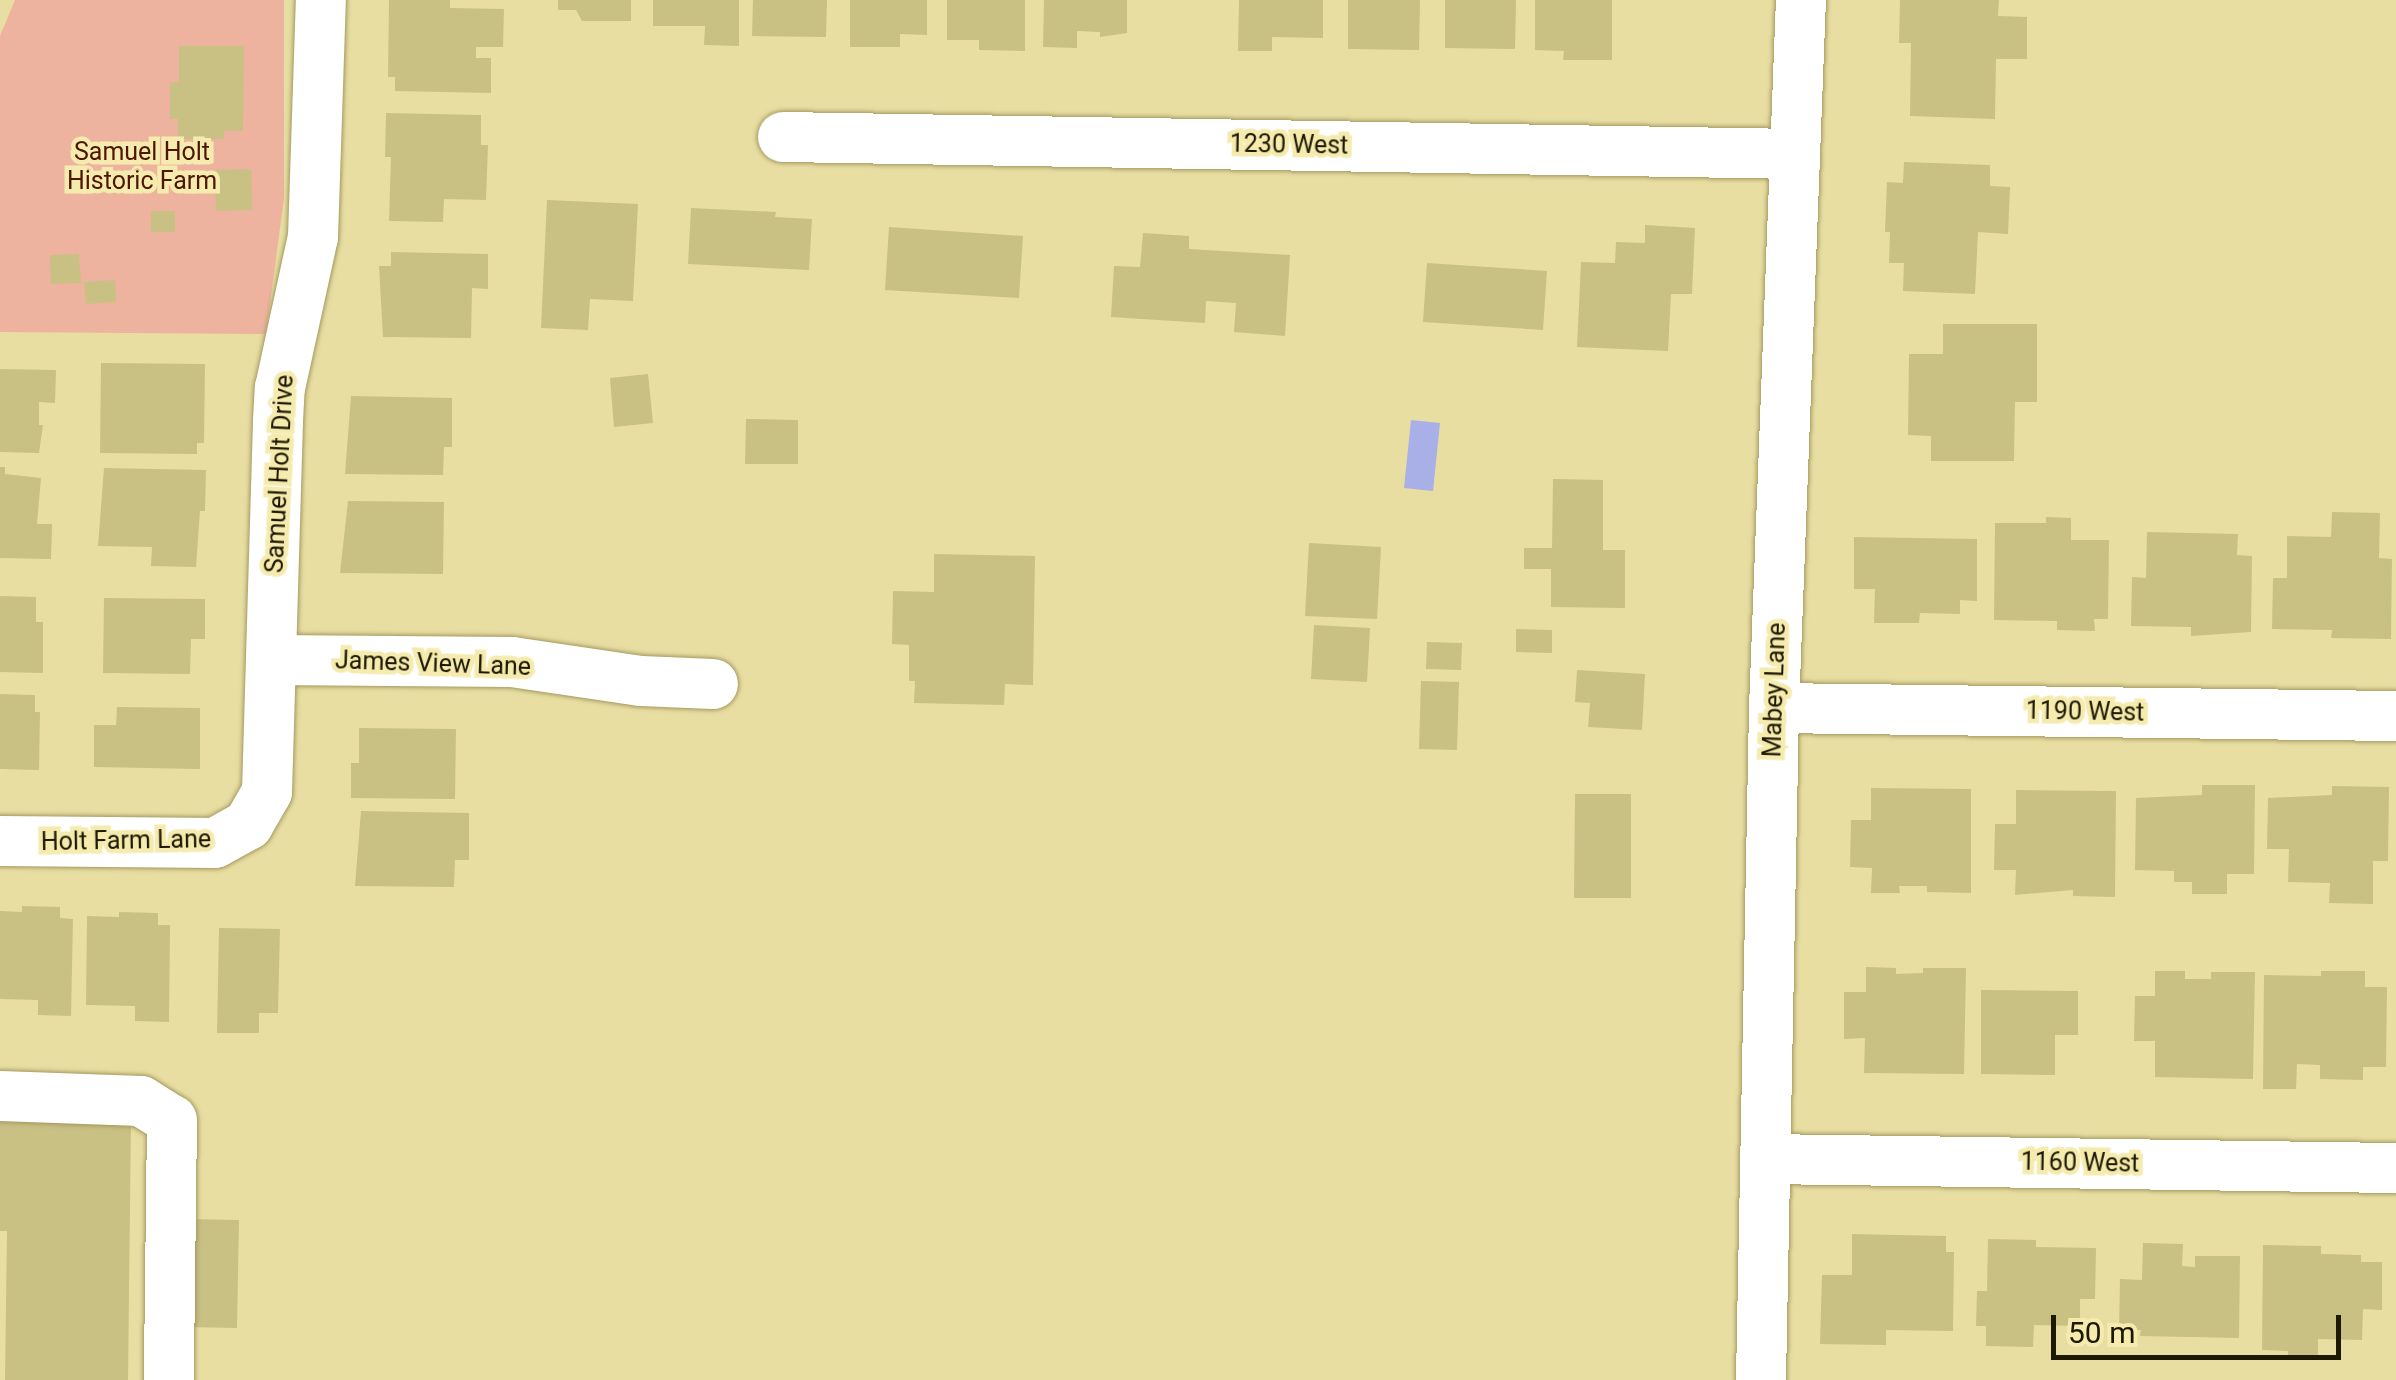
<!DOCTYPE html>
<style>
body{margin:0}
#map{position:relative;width:2396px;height:1380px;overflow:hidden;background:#e8dea2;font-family:Roboto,sans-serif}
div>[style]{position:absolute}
.green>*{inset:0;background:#edb39e}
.water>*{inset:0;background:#a9afe7}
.building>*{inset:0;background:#c9c084}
.roads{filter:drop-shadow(0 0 2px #a49a60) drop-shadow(0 0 2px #a49a60)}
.minor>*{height:50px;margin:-25px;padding:0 25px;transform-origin:25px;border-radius:25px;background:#fff}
span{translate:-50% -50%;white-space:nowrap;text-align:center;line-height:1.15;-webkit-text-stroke:9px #f5ebae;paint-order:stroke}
.street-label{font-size:25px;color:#1d1802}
.park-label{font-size:25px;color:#4d1601}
.scale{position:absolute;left:2051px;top:1315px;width:290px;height:45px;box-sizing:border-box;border:5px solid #1d1802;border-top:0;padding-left:12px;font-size:30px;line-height:35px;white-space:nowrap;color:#1d1802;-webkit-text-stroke:8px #f5ebae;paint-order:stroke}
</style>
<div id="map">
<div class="green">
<div style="clip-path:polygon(15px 0,284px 0,284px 198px,266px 334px,0 332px,0 36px)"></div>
</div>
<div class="water">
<div style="clip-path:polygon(1411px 420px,1440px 423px,1433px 491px,1404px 488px)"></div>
</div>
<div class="building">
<div style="clip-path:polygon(389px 0,450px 0,450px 8px,504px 9px,503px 47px,476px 47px,476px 58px,491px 58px,491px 93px,395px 91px,395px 77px,388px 77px)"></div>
<div style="clip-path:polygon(558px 0,631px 0,631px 21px,582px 21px,576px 10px,558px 10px)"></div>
<div style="clip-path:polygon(653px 0,739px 0,739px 46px,704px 45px,705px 26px,653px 26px)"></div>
<div style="clip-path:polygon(753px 0,827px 0,826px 37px,752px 36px)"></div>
<div style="clip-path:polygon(850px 0,927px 0,927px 35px,900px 34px,900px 47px,850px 47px)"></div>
<div style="clip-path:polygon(947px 0,1025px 0,1025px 51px,979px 50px,979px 40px,947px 40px)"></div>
<div style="clip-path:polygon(1044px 0,1127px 0,1127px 33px,1100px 37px,1100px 32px,1077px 31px,1077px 48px,1043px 47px)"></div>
<div style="clip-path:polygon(1239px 0,1323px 0,1323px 38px,1272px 37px,1272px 51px,1238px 51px)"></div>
<div style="clip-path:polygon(1348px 0,1420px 0,1419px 50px,1348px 49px)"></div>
<div style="clip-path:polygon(1445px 0,1516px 0,1515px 49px,1445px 48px)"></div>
<div style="clip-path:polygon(1535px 0,1612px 0,1612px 60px,1563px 60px,1564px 51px,1535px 50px)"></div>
<div style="clip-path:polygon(1900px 0,1999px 0,1998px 16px,2027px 17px,2027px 59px,1996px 59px,1995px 119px,1910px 116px,1911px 43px,1899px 43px)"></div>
<div style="clip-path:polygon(179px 46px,244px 46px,243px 131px,224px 131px,224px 139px,178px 139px,178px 119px,170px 119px,170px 82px,179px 82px)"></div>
<div style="clip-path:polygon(386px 113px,481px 115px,481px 145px,488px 145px,486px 200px,444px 199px,443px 222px,389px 221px,391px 157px,385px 157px)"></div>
<div style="clip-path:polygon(1904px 162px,1990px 165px,1990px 186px,2010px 187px,2008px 234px,1978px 232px,1975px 294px,1903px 291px,1904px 263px,1889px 263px,1890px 232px,1885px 232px,1887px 182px,1903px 183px)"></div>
<div style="clip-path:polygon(251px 169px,252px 210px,216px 211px,215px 170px)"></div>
<div style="clip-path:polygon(547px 200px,638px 204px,633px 301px,590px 299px,588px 330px,541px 328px)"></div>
<div style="clip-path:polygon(691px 208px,776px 212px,775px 217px,812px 219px,809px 270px,688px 264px)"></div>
<div style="clip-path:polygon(151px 211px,175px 211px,175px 232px,151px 232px)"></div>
<div style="clip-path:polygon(1645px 225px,1695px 228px,1692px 294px,1671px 294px,1668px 351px,1577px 347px,1581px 262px,1615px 263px,1616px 242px,1645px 243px)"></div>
<div style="clip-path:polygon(889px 227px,1023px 236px,1019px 298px,885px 290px)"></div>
<div style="clip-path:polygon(1143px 233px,1189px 236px,1189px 249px,1290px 255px,1285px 336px,1234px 332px,1236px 303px,1206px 301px,1205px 323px,1111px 317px,1114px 266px,1140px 267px)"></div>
<div style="clip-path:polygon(391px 252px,488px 254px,488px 289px,472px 288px,471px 338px,383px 337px,379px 266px,391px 266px)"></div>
<div style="clip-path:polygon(79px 254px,81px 283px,51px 284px,50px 255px)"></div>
<div style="clip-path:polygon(1427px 263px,1547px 271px,1543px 330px,1423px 322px)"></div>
<div style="clip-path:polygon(115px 280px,116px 302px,86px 304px,84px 282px)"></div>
<div style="clip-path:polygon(1943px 324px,2037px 324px,2037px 402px,2015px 402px,2014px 461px,1931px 461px,1931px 436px,1908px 435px,1909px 354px,1943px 354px)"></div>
<div style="clip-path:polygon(101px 363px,205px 364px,204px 443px,197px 443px,197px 454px,100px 453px)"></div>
<div style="clip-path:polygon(0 369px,56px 370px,55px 403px,39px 402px,39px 425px,43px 425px,39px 453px,0 452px)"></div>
<div style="clip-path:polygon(648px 374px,653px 423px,614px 427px,610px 378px)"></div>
<div style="clip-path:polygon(351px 396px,452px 398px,452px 447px,444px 447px,443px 475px,345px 474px)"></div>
<div style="clip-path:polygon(746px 419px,798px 420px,798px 464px,745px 464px)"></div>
<div style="clip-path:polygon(0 467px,5px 467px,5px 474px,41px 478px,37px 524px,52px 524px,51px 559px,0 558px)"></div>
<div style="clip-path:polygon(104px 468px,206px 470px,205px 511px,200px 511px,196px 567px,151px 566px,152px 547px,98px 546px)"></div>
<div style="clip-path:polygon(1553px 479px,1603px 480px,1603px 550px,1625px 550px,1625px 608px,1551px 607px,1551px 569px,1524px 569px,1524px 548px,1552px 548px)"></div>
<div style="clip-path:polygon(348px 501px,444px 502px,443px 574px,340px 573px)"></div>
<div style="clip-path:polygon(2332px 512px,2380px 513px,2379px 558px,2392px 559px,2391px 639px,2331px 638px,2332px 630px,2272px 629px,2273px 578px,2287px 578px,2287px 536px,2331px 537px)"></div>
<div style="clip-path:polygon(2046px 517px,2071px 518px,2071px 540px,2109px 540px,2108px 619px,2094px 619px,2095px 631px,2057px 630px,2057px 621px,1994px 620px,1995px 523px,2046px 523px)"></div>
<div style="clip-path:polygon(2147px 532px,2238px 534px,2237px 555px,2252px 556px,2251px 632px,2191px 636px,2191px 627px,2131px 626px,2132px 577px,2146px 578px)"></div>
<div style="clip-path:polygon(1854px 537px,1977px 539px,1977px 601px,1960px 600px,1960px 614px,1920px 613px,1919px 623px,1874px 623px,1875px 589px,1854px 589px)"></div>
<div style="clip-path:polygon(1309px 543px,1381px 547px,1377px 619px,1305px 616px)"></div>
<div style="clip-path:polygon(934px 554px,1035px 556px,1033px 685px,1005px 684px,1004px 705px,914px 703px,915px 681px,909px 681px,909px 645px,892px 644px,893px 591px,934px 592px)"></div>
<div style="clip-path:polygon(0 596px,36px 597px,36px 622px,43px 622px,43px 673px,0 672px)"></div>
<div style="clip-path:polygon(104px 598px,205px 599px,205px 639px,191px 639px,190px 674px,103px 673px)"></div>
<div style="clip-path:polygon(1314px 625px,1370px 628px,1367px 682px,1311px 679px)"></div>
<div style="clip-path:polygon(1516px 629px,1552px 630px,1552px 653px,1516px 652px)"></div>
<div style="clip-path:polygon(1427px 642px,1462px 643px,1461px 670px,1426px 669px)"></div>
<div style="clip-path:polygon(1577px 670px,1645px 674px,1642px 730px,1588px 727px,1590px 703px,1575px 702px)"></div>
<div style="clip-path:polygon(1421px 681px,1459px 682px,1457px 750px,1419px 749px)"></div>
<div style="clip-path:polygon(0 694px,35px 695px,35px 712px,40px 712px,39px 770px,0 769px)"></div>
<div style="clip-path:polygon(117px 707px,200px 708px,200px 769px,94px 767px,94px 725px,116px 725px)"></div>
<div style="clip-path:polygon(359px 728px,456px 729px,455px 799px,351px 798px,351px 763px,359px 763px)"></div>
<div style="clip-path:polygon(2202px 785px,2255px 785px,2254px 874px,2227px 874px,2227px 894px,2192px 894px,2192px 882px,2174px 882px,2174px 871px,2135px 870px,2136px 798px,2202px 795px)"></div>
<div style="clip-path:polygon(2332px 786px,2389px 787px,2388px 861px,2373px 861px,2373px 904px,2329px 903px,2330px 883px,2288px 882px,2289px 849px,2267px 849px,2268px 798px,2332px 795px)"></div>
<div style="clip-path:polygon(1871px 788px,1971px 789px,1971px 893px,1927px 892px,1927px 886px,1899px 886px,1900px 893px,1871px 893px,1872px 868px,1850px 867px,1851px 820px,1871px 820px)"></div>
<div style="clip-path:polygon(2016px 790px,2116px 791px,2115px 897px,2073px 896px,2073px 890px,2015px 895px,2016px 870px,1994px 870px,1995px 824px,2016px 824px)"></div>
<div style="clip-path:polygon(1575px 794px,1631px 794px,1631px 898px,1574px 898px)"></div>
<div style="clip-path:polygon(361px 811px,469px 813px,469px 860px,455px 860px,454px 887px,355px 886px)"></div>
<div style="clip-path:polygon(22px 906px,60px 907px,60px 918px,73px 919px,71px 1016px,38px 1015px,38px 1000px,0 999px,0 911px,22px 912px)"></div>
<div style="clip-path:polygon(119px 912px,158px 913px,158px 925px,170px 925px,169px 1022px,135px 1021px,135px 1006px,86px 1005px,87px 916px,119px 917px)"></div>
<div style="clip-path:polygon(219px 928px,280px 929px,278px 1013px,259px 1013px,259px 1033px,217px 1033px)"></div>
<div style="clip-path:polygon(1866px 967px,1896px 968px,1896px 974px,1923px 973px,1923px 968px,1966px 968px,1964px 1074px,1864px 1073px,1865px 1038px,1844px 1039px,1844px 992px,1866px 992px)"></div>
<div style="clip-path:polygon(2155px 971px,2185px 971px,2185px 979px,2211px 979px,2211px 972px,2255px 972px,2253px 1079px,2155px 1077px,2155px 1041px,2134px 1041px,2135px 996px,2155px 996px)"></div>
<div style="clip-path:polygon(2321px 971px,2365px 971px,2365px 987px,2387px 987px,2386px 1067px,2363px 1067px,2363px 1080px,2320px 1079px,2320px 1065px,2297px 1064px,2296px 1089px,2263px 1089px,2264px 975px,2321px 976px)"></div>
<div style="clip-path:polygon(1981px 990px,2078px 991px,2078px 1035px,2055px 1035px,2055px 1075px,1981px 1074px)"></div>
<div style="clip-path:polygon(0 1118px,131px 1120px,128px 1380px,5px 1380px,7px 1231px,0 1231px)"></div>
<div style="clip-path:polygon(187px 1219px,239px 1220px,237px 1328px,185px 1327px)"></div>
<div style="clip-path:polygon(1852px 1234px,1946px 1236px,1946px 1252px,1954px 1252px,1953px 1331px,1886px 1330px,1886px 1345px,1820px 1344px,1822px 1275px,1852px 1275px)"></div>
<div style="clip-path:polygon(1988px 1239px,2036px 1240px,2036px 1247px,2096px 1248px,2095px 1299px,2080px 1299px,2080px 1326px,2034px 1325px,2033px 1347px,1986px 1346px,1986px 1326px,1976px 1326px,1977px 1291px,1987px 1291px)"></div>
<div style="clip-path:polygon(2143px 1243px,2183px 1244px,2182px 1266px,2195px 1267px,2195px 1256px,2240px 1256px,2239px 1338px,2140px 1336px,2141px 1330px,2119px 1330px,2120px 1279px,2142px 1280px)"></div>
<div style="clip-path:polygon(2263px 1245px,2321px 1246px,2321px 1254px,2361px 1255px,2361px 1262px,2382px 1262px,2382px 1310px,2363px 1309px,2362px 1340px,2318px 1339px,2318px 1359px,2288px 1358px,2288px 1351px,2262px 1350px)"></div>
</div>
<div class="roads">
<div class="minor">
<div style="left:783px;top:137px;width:1012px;rotate:0.96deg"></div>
<div style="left:272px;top:660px;width:240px;rotate:0.5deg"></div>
<div style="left:512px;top:662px;width:130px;rotate:8.4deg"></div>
<div style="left:641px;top:681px;width:72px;rotate:2.4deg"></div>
<div style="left:1774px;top:708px;width:622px;rotate:0.74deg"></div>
<div style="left:0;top:841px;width:215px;rotate:0.5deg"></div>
<div style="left:215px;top:843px;width:38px;rotate:-29deg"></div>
<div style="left:248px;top:825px;width:38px;rotate:-60deg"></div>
<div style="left:267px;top:792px;width:371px;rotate:-88.3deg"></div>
<div style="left:278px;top:421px;width:33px;rotate:-87deg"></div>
<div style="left:280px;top:388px;width:155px;rotate:-77.7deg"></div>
<div style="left:313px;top:237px;width:237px;rotate:-88.1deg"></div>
<div style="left:0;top:1096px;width:141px;rotate:2deg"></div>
<div style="left:141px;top:1101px;width:36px;rotate:32deg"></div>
<div style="left:172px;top:1120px;width:260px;rotate:90.7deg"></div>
<div style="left:1765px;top:1159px;width:631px;rotate:0.82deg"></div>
<div style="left:1761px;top:1380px;width:672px;rotate:-88.89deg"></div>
<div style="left:1774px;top:708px;width:709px;rotate:-87.82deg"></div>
</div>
</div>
<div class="street-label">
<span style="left:1289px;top:145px;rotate:1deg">1230 West</span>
<span style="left:280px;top:474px;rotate:-87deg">Samuel Holt Drive</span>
<span style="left:433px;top:664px;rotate:2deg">James View Lane</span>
<span style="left:1775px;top:690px;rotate:-88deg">Mabey Lane</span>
<span style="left:2085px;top:712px;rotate:1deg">1190 West</span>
<span style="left:126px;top:841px;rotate:-1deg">Holt Farm Lane</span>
<span style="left:2080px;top:1163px;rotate:1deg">1160 West</span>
</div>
<div class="park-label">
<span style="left:142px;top:167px">Samuel Holt<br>Historic Farm</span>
</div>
<div class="scale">50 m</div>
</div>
